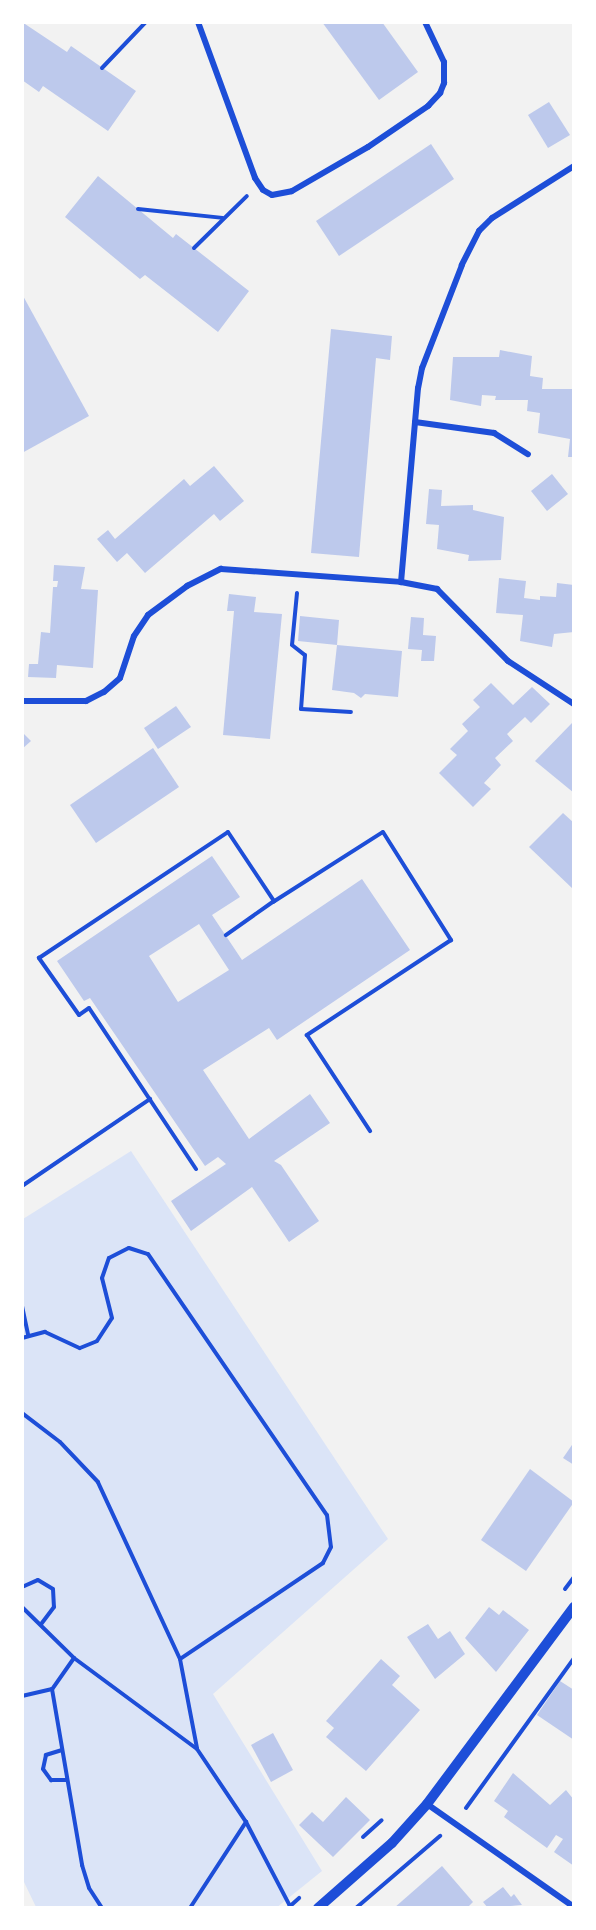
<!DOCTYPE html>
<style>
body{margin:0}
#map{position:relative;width:596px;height:1930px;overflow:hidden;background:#f2f2f2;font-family:Barlow,sans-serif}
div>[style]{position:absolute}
.green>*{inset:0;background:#dbe4f7}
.building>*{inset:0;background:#bdc9ec}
.path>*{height:4px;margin:-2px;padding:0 2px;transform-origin:2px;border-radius:2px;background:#1d4ed8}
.minor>*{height:6px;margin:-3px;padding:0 3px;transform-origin:3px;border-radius:3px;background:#1d4ed8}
.tertiary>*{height:10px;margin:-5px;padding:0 5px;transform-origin:5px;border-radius:5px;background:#1d4ed8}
span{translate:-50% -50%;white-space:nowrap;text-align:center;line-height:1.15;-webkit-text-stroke:6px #fff;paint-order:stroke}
.frame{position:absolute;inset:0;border:24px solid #fff;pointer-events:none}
</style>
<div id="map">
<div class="green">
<div style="clip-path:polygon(131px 1151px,388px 1539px,213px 1694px,322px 1871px,276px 1908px,36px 1907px,23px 1880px,23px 1219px)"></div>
</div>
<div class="building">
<div style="clip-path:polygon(22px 22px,67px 52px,71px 46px,136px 91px,108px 131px,43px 86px,39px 92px,22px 80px)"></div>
<div style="clip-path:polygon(322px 22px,382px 22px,418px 72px,379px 100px)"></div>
<div style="clip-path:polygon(549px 102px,570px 135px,548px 148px,528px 115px)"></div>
<div style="clip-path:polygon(431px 144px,454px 179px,339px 256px,316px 221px)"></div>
<div style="clip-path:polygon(98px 176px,173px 238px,176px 234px,249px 291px,218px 332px,145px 275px,140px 279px,65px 217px)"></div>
<div style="clip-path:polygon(22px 294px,89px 416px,22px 453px)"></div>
<div style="clip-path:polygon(331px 329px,392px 336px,390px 360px,376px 358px,359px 557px,311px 553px)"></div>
<div style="clip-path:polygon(500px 350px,532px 356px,530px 376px,543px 378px,542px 389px,574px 389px,574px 457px,568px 457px,570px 439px,538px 433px,540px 413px,527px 411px,528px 400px,495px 400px,496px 396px,482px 395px,481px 406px,450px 400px,453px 357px,499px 357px)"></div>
<div style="clip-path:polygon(214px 466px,244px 501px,220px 521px,214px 514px,145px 573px,127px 553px,117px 562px,97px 539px,108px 530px,115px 539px,184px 479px,190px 486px)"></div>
<div style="clip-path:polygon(552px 474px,568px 494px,547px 511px,531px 491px)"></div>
<div style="clip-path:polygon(429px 489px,442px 490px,441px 506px,473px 505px,473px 510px,504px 517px,501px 560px,468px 561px,469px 555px,437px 549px,439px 525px,426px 524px)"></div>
<div style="clip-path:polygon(54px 565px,85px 567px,81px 589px,98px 590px,93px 668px,57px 665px,56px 678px,28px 677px,29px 664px,38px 664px,41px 632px,50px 633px,53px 587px,57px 587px,58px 581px,53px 581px)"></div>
<div style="clip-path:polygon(499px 578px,526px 581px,524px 598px,540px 600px,540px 596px,556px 597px,557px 583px,574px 585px,574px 632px,554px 634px,552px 647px,520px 641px,523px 615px,496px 613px)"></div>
<div style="clip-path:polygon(229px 594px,256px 597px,254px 612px,282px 614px,270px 739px,223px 735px,234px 611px,227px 611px)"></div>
<div style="clip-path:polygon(300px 616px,339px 620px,337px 645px,402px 651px,398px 697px,365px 694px,361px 698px,354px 693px,332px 690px,337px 645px,298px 641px)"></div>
<div style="clip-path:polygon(411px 617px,424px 618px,423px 635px,436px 636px,434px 661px,421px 661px,422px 650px,408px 649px)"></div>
<div style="clip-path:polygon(491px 683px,513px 705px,532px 687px,550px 704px,531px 723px,525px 717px,507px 734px,513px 741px,495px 758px,501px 765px,484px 783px,491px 789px,473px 807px,439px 773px,457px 755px,450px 749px,468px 731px,462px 724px,480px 707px,473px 700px)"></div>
<div style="clip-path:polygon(176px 706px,191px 727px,158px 749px,144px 728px)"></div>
<div style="clip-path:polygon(572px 723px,574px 725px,574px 793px,535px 761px)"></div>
<div style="clip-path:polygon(22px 732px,31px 741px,22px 749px)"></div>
<div style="clip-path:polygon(153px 748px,179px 787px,96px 843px,70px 805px)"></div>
<div style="clip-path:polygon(563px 813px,574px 823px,574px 890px,529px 847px)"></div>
<div style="clip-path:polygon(evenodd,212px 856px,240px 897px,212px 915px,242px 960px,362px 879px,410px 950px,277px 1040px,269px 1028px,203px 1070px,249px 1139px,310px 1094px,330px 1123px,274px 1161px,281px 1165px,319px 1221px,289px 1242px,252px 1187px,191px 1231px,171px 1201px,226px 1164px,218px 1157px,205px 1166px,90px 998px,84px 1001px,57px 961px,212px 856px,199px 924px,229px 970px,178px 1002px,149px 956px,199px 924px)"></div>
<div style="clip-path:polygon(574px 1442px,574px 1465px,563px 1458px)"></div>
<div style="clip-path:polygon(530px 1469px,574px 1502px,526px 1571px,481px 1540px)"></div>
<div style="clip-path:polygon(489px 1607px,499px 1615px,503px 1610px,529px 1630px,496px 1672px,465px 1638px)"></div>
<div style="clip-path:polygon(428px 1624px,438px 1639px,450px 1631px,465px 1654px,435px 1679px,407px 1637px)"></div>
<div style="clip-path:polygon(381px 1659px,400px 1676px,392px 1685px,420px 1710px,366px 1771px,326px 1737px,334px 1728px,326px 1721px)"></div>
<div style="clip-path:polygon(560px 1681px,574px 1690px,574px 1740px,537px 1715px)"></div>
<div style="clip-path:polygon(273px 1733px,293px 1770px,271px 1782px,251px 1745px)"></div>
<div style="clip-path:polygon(513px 1773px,550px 1805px,566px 1790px,574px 1800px,574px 1866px,554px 1852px,563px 1839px,556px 1835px,547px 1848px,504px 1817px,508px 1811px,494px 1801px)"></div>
<div style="clip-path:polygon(346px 1797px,370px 1820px,333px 1857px,299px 1825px,312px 1812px,323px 1822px)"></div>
<div style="clip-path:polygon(442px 1866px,473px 1902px,467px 1908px,394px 1908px)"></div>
<div style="clip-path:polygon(503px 1887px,511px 1897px,514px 1894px,522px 1905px,488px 1908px,483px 1902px)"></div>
</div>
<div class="path">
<div style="left:102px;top:68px;width:64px;rotate:-46.3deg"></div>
<div style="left:138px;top:209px;width:85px;rotate:6deg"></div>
<div style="left:194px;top:248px;width:74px;rotate:-44.5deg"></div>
<div style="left:297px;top:593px;width:52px;rotate:95.5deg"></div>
<div style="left:292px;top:645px;width:16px;rotate:38deg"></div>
<div style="left:305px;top:655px;width:54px;rotate:94.2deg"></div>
<div style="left:301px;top:709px;width:50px;rotate:3.4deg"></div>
<div style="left:273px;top:902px;width:130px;rotate:-32.5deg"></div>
<div style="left:383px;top:832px;width:128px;rotate:57.8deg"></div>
<div style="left:451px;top:940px;width:173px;rotate:146.6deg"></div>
<div style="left:307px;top:1035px;width:115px;rotate:56.7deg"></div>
<div style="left:196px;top:1169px;width:193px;rotate:-123.6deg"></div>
<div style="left:89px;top:1008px;width:12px;rotate:145deg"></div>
<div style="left:79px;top:1015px;width:70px;rotate:-125.1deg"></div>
<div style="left:39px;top:958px;width:227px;rotate:-33.7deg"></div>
<div style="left:228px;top:832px;width:83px;rotate:56.3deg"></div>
<div style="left:274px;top:901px;width:59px;rotate:144.7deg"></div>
<div style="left:22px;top:1186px;width:155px;rotate:-34.2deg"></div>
<div style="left:22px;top:1306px;width:29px;rotate:78deg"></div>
<div style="left:22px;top:1338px;width:24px;rotate:-15deg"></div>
<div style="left:45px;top:1332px;width:38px;rotate:25deg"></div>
<div style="left:80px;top:1348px;width:18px;rotate:-22deg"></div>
<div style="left:97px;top:1341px;width:27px;rotate:-57deg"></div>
<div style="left:112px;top:1318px;width:41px;rotate:-104deg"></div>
<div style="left:102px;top:1278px;width:21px;rotate:-71deg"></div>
<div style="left:109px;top:1258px;width:22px;rotate:-27deg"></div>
<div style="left:129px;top:1248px;width:20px;rotate:18deg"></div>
<div style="left:148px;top:1254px;width:316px;rotate:55.6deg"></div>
<div style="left:327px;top:1515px;width:32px;rotate:83deg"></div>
<div style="left:331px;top:1547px;width:18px;rotate:117deg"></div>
<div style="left:323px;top:1563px;width:172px;rotate:146.1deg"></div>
<div style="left:180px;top:1659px;width:195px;rotate:-114.9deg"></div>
<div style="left:98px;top:1482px;width:55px;rotate:-133.5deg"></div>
<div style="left:60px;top:1442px;width:48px;rotate:-142.7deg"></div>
<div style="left:22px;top:1587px;width:17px;rotate:-24deg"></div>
<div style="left:38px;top:1580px;width:17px;rotate:31deg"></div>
<div style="left:53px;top:1589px;width:18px;rotate:87deg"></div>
<div style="left:54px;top:1607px;width:21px;rotate:127deg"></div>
<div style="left:565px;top:1589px;width:15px;rotate:-53deg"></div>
<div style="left:22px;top:1607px;width:73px;rotate:44.4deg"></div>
<div style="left:74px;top:1658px;width:38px;rotate:125deg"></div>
<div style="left:52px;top:1689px;width:179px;rotate:80.3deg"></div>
<div style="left:82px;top:1865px;width:24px;rotate:73deg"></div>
<div style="left:89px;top:1888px;width:24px;rotate:57deg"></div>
<div style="left:74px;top:1658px;width:153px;rotate:36.5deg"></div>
<div style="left:197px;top:1749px;width:88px;rotate:56.1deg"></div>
<div style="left:246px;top:1822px;width:95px;rotate:62.4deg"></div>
<div style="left:180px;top:1659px;width:91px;rotate:79.2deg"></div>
<div style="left:22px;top:1696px;width:31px;rotate:-13deg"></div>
<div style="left:62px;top:1750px;width:17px;rotate:163deg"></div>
<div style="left:46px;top:1755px;width:14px;rotate:102deg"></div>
<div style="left:43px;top:1769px;width:14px;rotate:54deg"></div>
<div style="left:51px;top:1780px;width:16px"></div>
<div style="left:466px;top:1808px;width:185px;rotate:-54.2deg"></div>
<div style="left:363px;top:1837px;width:25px;rotate:-42deg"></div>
<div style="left:190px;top:1908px;width:103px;rotate:-56.9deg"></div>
<div style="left:288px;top:1908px;width:15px;rotate:-42deg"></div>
<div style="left:356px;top:1908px;width:111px;rotate:-40.6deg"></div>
</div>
<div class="minor">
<div style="left:198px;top:22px;width:166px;rotate:69.9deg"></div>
<div style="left:255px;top:178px;width:14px;rotate:56deg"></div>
<div style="left:263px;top:190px;width:10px;rotate:29deg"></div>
<div style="left:272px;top:195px;width:20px;rotate:-11deg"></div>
<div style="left:292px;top:191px;width:88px;rotate:-30.1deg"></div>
<div style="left:368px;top:147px;width:73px;rotate:-34.3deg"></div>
<div style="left:428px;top:106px;width:18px;rotate:-47deg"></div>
<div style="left:440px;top:93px;width:11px;rotate:-68deg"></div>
<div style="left:444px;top:83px;width:21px;rotate:-90deg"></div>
<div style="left:444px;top:62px;width:44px;rotate:-115.4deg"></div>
<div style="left:574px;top:166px;width:97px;rotate:147.6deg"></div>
<div style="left:492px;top:218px;width:18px;rotate:135deg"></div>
<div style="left:479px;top:231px;width:38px;rotate:117deg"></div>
<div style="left:462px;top:265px;width:110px;rotate:111.2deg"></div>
<div style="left:422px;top:368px;width:20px;rotate:101deg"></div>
<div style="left:418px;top:388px;width:195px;rotate:95deg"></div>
<div style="left:401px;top:582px;width:37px;rotate:11deg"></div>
<div style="left:437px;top:589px;width:101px;rotate:45.4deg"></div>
<div style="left:508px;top:661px;width:79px;rotate:33.1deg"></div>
<div style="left:415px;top:422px;width:80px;rotate:7.9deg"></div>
<div style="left:494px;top:433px;width:40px;rotate:32deg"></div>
<div style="left:22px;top:701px;width:64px"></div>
<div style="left:86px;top:701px;width:20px;rotate:-27deg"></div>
<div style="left:104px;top:692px;width:21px;rotate:-41deg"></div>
<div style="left:120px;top:678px;width:44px;rotate:-71.6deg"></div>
<div style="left:134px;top:636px;width:25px;rotate:-56deg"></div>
<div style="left:148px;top:615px;width:49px;rotate:-36.6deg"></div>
<div style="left:187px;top:586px;width:38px;rotate:-27deg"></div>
<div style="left:221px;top:569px;width:180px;rotate:4.1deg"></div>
<div style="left:427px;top:1804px;width:179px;rotate:35deg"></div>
</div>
<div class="tertiary">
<div style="left:318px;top:1908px;width:98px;rotate:-41.3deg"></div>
<div style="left:392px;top:1843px;width:52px;rotate:-48.1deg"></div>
<div style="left:427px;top:1804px;width:246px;rotate:-53.3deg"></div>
</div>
<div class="frame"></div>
</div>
